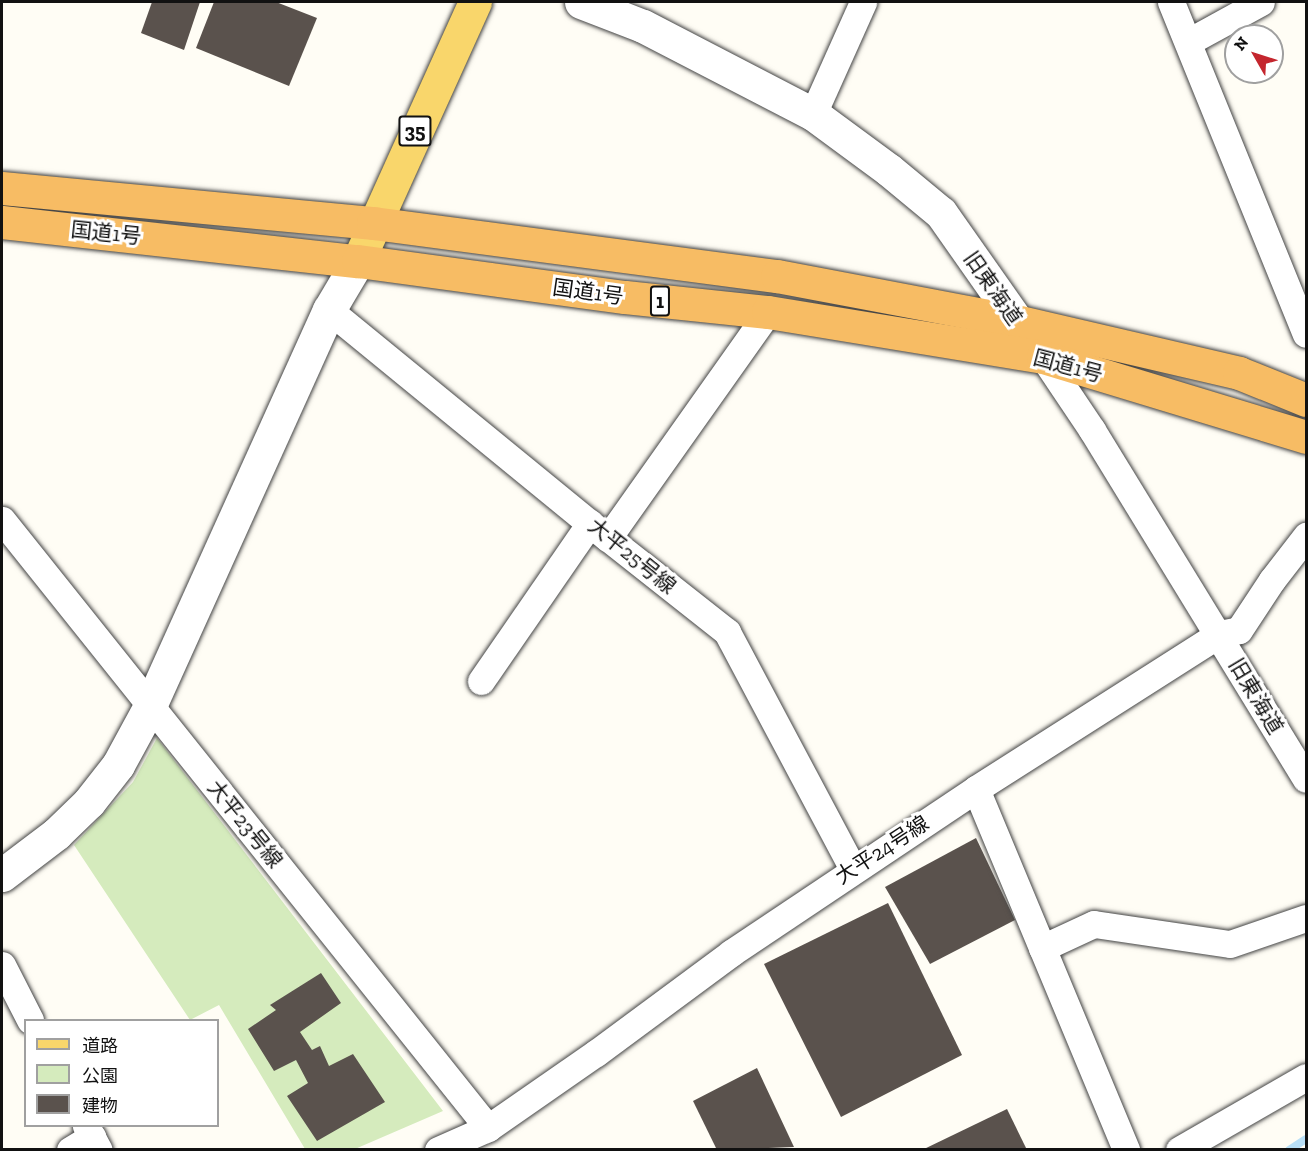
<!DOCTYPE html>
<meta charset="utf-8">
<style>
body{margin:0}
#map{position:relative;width:1308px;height:1151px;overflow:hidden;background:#fffdf5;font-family:"Zilla Slab","Noto Sans JP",serif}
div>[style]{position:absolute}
.green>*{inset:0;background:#d5ebbd}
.stream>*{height:8px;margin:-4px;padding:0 4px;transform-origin:4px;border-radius:4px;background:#b9e0f7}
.building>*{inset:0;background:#5a524d}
.roads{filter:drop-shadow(0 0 2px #444) drop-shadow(0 0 2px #444)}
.minor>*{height:27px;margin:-13.5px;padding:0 13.5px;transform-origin:13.5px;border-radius:13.5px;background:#fff}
.tertiary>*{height:33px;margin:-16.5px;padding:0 16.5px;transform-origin:16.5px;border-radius:16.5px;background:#fff}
.primary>*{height:33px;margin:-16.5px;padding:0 16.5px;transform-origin:16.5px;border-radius:16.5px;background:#f9d66b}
.trunk>*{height:33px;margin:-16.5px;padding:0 16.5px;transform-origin:16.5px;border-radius:16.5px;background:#f7bc64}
span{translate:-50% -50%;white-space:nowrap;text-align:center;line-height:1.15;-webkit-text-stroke:6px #fff;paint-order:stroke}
.shield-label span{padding:2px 4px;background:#fff;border:2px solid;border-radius:4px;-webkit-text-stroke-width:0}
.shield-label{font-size:20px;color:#111;font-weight:700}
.street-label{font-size:21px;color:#111}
.frame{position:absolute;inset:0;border:3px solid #111;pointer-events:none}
.legend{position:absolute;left:24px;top:1019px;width:195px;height:108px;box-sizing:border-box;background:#fff;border:2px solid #a0a0a0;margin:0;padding:8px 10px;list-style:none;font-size:18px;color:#111}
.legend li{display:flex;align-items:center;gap:12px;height:30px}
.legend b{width:30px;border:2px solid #a0a0a0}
.north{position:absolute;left:1224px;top:24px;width:60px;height:60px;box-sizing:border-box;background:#fff;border:2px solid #a0a0a0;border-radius:50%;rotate:309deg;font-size:16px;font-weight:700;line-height:24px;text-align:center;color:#111}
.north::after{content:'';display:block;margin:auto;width:21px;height:27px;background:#c4262e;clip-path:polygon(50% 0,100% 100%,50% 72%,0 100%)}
</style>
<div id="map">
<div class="green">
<div style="clip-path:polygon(157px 738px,443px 1111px,355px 1149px,305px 1149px,219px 1005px,190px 1020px,74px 845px,133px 782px)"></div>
</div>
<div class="stream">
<div style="left:1289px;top:1150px;width:20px;rotate:-33deg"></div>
</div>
<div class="building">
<div style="clip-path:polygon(152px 2px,200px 2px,184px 50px,141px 33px)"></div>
<div style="clip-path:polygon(214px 2px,276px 2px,317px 18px,289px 86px,196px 48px)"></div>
<div style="clip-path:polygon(976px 838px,1015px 920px,930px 964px,885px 887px)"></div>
<div style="clip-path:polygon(888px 903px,962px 1055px,841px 1117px,764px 964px)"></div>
<div style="clip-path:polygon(321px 973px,341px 1003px,300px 1032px,312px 1050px,320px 1046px,329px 1066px,353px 1054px,385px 1102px,317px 1141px,287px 1096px,308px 1083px,296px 1060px,274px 1071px,248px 1029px,276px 1010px,270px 1005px)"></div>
<div style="clip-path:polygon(757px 1068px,794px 1147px,717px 1150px,693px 1101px)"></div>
<div style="clip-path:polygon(1007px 1109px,1027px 1150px,922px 1150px)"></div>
</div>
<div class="roads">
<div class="minor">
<div style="left:1171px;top:2px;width:358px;rotate:67.9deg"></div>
<div style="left:1188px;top:42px;width:83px;rotate:-28.7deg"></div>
<div style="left:813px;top:114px;width:123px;rotate:-65.9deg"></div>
<div style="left:329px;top:310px;width:360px;rotate:39.3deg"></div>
<div style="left:608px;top:538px;width:152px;rotate:38.3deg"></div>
<div style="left:727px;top:632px;width:268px;rotate:62deg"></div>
<div style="left:1043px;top:357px;width:88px;rotate:56.1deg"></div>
<div style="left:1092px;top:430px;width:409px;rotate:58.5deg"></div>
<div style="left:2px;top:520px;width:778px;rotate:51.36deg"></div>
<div style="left:608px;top:538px;width:277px;rotate:-54.7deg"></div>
<div style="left:481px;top:681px;width:192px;rotate:-55.4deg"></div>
<div style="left:976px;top:789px;width:391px;rotate:67.4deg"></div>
<div style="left:1042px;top:948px;width:57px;rotate:-24.8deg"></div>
<div style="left:1094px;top:924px;width:137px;rotate:8.4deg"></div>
<div style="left:1230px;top:944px;width:80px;rotate:-18.9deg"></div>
<div style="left:2px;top:965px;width:62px;rotate:63deg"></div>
<div style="left:86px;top:1126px;width:27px;rotate:62deg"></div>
<div style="left:70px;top:1150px;width:26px;rotate:-31deg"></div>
<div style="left:438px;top:1150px;width:55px;rotate:-23.7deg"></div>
<div style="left:488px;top:1128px;width:131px;rotate:-34.8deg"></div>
<div style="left:596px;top:1053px;width:168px;rotate:-36.5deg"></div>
<div style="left:731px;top:953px;width:295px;rotate:-33.8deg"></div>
<div style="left:976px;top:789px;width:288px;rotate:-32.5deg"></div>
<div style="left:1219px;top:634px;width:20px;rotate:-11deg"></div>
<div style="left:1239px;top:630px;width:60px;rotate:-56.6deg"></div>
<div style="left:1272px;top:580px;width:56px;rotate:-52.3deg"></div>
<div style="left:1179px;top:1150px;width:146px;rotate:-29.9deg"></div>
</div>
<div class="tertiary">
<div style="left:581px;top:2px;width:66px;rotate:21.2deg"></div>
<div style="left:643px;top:26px;width:191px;rotate:27.4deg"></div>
<div style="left:813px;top:114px;width:94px;rotate:36.4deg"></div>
<div style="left:889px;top:170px;width:67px;rotate:39.6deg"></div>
<div style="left:941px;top:213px;width:151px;rotate:54.9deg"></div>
<div style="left:2px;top:875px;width:68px;rotate:-37.2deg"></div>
<div style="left:56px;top:834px;width:46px;rotate:-44.1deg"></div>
<div style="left:89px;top:802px;width:47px;rotate:-51.9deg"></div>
<div style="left:118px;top:765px;width:67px;rotate:-61.5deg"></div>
<div style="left:150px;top:706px;width:435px;rotate:-65.7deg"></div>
<div style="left:329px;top:310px;width:57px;rotate:-59.4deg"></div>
</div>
<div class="primary">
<div style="left:358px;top:261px;width:284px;rotate:-65.7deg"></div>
</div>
<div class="trunk">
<div style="left:2px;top:188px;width:373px;rotate:5.4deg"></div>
<div style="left:373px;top:223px;width:407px;rotate:7.5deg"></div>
<div style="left:777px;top:276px;width:243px;rotate:10.7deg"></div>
<div style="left:1016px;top:321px;width:229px;rotate:13.1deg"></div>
<div style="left:1239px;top:373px;width:72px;rotate:21.9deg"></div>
<div style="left:2px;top:222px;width:358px;rotate:6.3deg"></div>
<div style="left:358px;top:261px;width:269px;rotate:7.7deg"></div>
<div style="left:625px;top:297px;width:144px;rotate:6deg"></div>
<div style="left:768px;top:312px;width:279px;rotate:9.3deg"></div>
<div style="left:1043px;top:357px;width:275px;rotate:16.9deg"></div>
</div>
</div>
<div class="shield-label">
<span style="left:415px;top:131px">35</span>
<span style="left:660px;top:301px">1</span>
</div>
<div class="street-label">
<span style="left:106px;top:233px;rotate:6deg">国道1号</span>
<span style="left:993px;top:288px;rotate:55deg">旧東海道</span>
<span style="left:588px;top:292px;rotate:8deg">国道1号</span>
<span style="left:1068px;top:366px;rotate:15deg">国道1号</span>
<span style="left:632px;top:556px;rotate:39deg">大平25号線</span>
<span style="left:1256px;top:696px;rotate:59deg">旧東海道</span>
<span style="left:245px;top:824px;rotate:51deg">大平23号線</span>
<span style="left:882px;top:850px;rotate:-33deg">大平24号線</span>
</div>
<div class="frame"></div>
<ul class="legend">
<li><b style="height:8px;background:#f9d66b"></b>道路</li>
<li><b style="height:16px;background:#d5ebbd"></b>公園</li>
<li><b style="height:16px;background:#5a524d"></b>建物</li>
</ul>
<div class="north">N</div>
</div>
